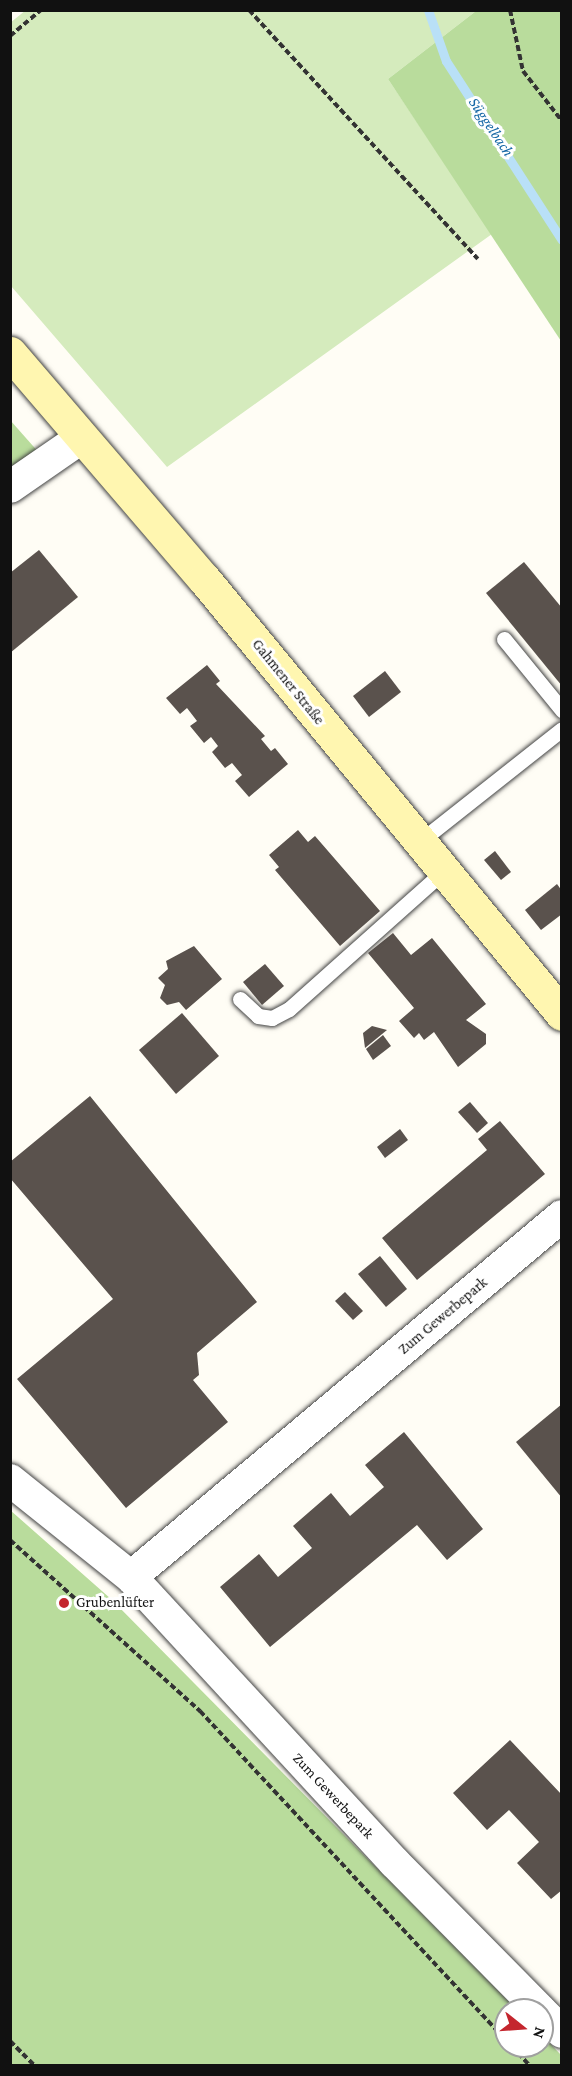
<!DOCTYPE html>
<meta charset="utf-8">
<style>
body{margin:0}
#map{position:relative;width:572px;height:2076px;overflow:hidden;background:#fffdf5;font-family:"Crimson Pro",serif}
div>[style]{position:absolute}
.green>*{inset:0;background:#d5ebbd}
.forest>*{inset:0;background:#b9dc9c}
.stream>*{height:9px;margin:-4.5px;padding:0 4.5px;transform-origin:4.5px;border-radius:4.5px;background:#b9e0f7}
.building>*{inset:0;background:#5a524d}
.path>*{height:4px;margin-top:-2px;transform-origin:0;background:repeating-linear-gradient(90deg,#333 0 6px,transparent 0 9px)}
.roads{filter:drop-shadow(0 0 2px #444) drop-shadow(0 0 2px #444)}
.lane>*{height:15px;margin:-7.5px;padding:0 7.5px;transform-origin:7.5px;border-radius:7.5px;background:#fff}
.street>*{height:32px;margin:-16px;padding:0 16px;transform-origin:16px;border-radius:16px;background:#fff}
.secondary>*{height:33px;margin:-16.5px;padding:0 16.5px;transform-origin:16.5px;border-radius:16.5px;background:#fff6b0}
.dots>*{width:16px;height:16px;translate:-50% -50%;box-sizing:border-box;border:3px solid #fff;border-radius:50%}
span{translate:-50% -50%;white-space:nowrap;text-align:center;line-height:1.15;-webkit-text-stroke:6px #fff;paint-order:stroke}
.street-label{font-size:15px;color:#111}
.poi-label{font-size:15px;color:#111}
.left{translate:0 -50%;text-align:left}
.water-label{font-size:16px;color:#1768a6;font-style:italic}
.frame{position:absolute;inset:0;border:12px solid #111;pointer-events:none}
.north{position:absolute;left:494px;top:1998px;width:60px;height:60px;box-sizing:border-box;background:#fff;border:2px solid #a0a0a0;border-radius:50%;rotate:107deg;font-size:16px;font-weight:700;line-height:24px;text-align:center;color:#111}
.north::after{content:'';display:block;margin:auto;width:21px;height:27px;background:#c4262e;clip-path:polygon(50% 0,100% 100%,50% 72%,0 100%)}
</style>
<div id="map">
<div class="green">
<div style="clip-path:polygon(26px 10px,476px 11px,388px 79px,492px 234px,167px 467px,11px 286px,10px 23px)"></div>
</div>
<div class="forest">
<div style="clip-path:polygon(476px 11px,561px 11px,561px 341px,388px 79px)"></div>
<div style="clip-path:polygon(10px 420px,41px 455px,11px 467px,10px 467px)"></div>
<div style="clip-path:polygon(10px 1510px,111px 1599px,517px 2010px,506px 2010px,506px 2046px,542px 2046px,542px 2035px,561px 2055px,561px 2065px,11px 2065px)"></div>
</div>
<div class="stream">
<div style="left:428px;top:10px;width:54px;rotate:70.6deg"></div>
<div style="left:446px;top:61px;width:213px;rotate:57.1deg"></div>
</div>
<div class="building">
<div style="clip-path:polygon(39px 550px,78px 597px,10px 653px,10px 573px)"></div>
<div style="clip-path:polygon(524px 562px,562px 608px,562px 686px,486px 593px)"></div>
<div style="clip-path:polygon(207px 665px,220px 681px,216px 684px,265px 736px,261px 739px,271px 751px,275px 748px,288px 764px,249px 797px,235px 781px,242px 775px,232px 763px,225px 768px,212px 752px,218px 746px,211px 737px,204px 743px,190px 726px,197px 721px,187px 708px,180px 714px,166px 698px)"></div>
<div style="clip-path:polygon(385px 671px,401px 692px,369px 717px,353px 696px)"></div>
<div style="clip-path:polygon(298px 830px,308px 842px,315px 836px,380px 911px,340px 946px,275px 870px,279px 867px,269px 855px)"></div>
<div style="clip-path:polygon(495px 851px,511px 872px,501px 880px,484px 860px)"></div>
<div style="clip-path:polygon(557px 884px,562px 891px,562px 914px,541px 930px,525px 910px)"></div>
<div style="clip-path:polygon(393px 933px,411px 955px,432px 938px,486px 1004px,466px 1020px,486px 1034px,486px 1044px,458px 1067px,434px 1032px,424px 1040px,419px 1033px,414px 1038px,399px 1021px,414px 1008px,368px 953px)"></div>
<div style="clip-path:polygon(194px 946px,222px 979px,186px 1010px,179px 1002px,167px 1005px,160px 998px,165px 985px,158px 978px,168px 969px,166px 961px)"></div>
<div style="clip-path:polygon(265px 964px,284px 986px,262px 1005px,243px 982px)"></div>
<div style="clip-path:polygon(182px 1013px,219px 1056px,176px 1094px,139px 1050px)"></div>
<div style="clip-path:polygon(372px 1026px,387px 1030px,365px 1048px,363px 1033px)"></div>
<div style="clip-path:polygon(383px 1035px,391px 1046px,373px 1060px,366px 1049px)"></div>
<div style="clip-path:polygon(90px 1096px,257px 1302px,197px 1353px,199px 1375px,193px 1380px,228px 1422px,126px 1508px,17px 1379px,113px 1299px,10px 1178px,10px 1162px)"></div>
<div style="clip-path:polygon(470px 1102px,488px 1123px,477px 1133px,458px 1112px)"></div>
<div style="clip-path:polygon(500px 1121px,545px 1174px,417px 1280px,382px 1238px,487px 1150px,478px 1139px)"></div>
<div style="clip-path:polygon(400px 1129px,408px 1140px,385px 1158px,377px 1147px)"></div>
<div style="clip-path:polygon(380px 1256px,407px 1289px,386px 1307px,358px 1274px)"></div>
<div style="clip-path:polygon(345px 1292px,363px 1311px,353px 1320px,335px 1301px)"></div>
<div style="clip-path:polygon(562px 1404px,562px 1498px,516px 1442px)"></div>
<div style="clip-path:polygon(404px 1432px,483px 1529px,447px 1560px,417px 1525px,270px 1647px,220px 1587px,259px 1554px,278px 1577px,312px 1548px,293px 1526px,331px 1493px,350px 1516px,384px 1487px,365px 1465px)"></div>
<div style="clip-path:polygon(510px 1740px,562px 1795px,562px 1890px,551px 1899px,517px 1863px,539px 1842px,509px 1810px,487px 1830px,453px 1793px)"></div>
</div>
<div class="path">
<div style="left:249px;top:10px;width:338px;rotate:47.4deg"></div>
<div style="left:510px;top:10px;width:62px;rotate:78deg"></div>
<div style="left:523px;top:71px;width:63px;rotate:52deg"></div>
<div style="left:10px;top:36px;width:40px;rotate:-40deg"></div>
<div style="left:10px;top:1540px;width:256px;rotate:42deg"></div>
<div style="left:200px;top:1711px;width:449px;rotate:47.1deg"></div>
<div style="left:10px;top:2041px;width:35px;rotate:45deg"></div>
<div style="left:512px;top:2046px;width:27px;rotate:48deg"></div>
</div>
<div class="roads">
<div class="lane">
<div style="left:504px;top:639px;width:92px;rotate:50.8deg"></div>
<div style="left:419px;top:842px;width:182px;rotate:-38.3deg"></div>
<div style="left:240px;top:999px;width:25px;rotate:43deg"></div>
<div style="left:258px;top:1016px;width:14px;rotate:8deg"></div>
<div style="left:272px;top:1018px;width:19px;rotate:-28deg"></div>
<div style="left:289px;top:1009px;width:209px;rotate:-41.7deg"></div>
</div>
<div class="street">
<div style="left:10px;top:487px;width:86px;rotate:-34.6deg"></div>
<div style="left:10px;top:1480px;width:155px;rotate:38.7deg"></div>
<div style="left:131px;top:1577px;width:388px;rotate:47.3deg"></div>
<div style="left:394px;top:1862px;width:208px;rotate:45.4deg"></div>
<div style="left:131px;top:1577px;width:562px;rotate:-39.95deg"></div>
<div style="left:542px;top:2012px;width:28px;rotate:45deg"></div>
</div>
<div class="secondary">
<div style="left:10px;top:353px;width:298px;rotate:49.4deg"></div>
<div style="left:204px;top:579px;width:563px;rotate:50.55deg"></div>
</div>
</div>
<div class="dots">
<div style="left:64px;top:1603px;background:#c4262e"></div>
</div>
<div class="street-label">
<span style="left:288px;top:682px;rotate:51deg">Gahmener Straße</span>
<span style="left:443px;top:1316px;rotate:-40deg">Zum Gewerbepark</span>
<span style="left:333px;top:1796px;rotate:47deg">Zum Gewerbepark</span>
</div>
<div class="poi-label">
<span class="left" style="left:76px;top:1603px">Grubenlüfter</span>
</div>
<div class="water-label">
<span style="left:491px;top:127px;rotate:56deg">Süggelbach</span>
</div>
<div class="frame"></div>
<div class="north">N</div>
</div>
